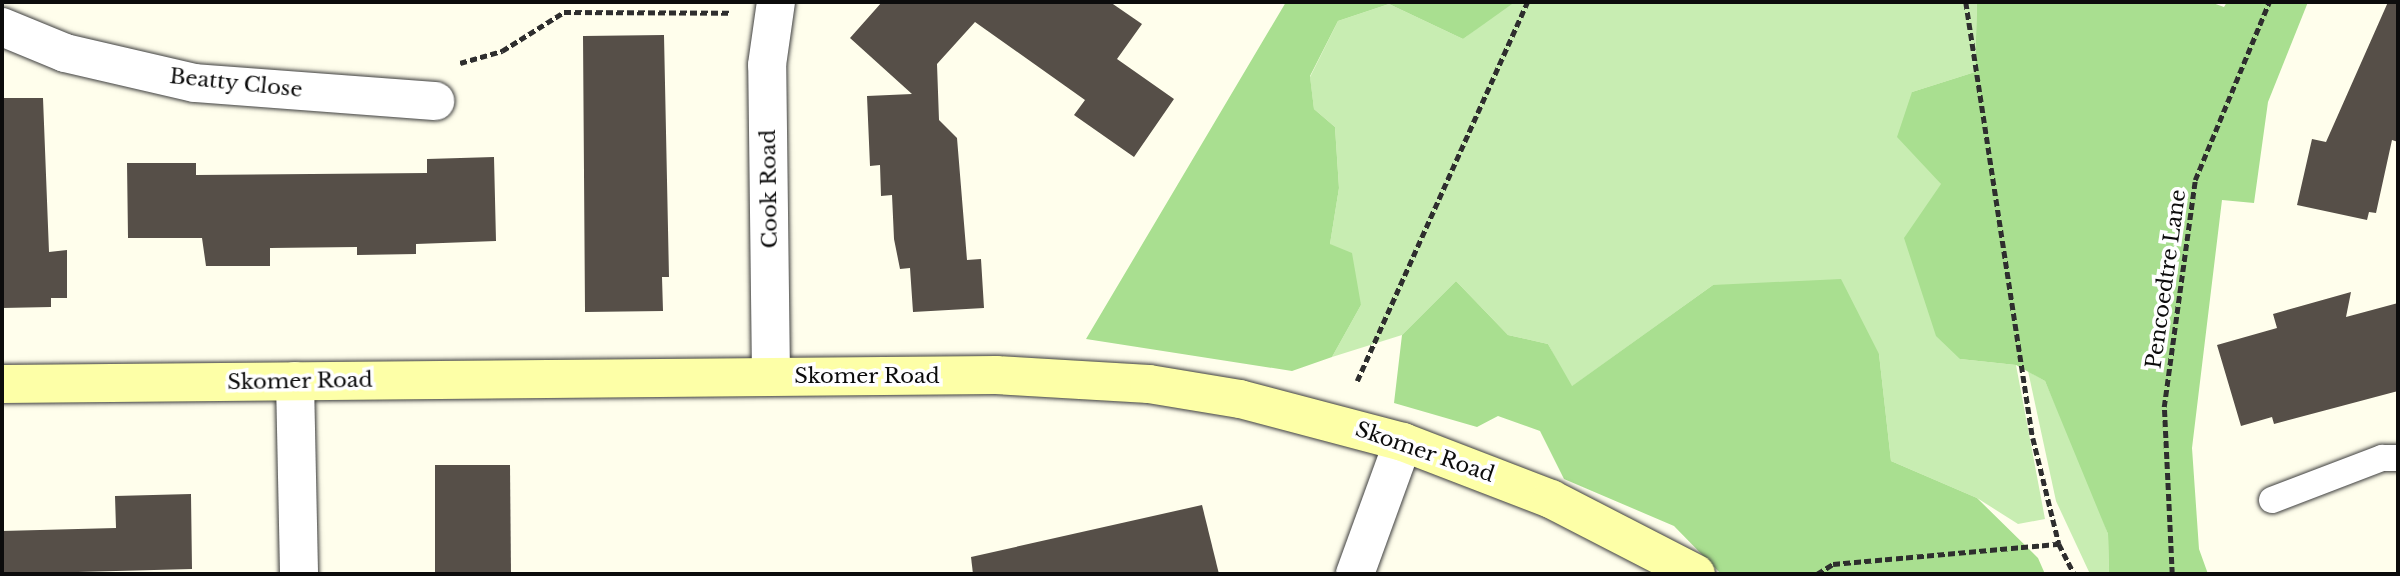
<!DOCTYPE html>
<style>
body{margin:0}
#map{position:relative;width:2400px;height:576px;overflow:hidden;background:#fffeec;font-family:"Libre Baskerville",serif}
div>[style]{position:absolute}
.green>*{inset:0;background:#c8edb2}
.forest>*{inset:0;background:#a9df90}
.building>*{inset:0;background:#564f48}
.path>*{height:4.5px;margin-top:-2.25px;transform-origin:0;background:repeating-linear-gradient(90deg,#2e2e2e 0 7px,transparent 0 10.5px)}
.roads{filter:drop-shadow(0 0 2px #3f3f3f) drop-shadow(0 0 2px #3f3f3f)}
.lane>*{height:26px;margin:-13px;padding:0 13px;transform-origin:13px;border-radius:13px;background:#fff}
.street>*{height:38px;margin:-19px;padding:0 19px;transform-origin:19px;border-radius:19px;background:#fff}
.secondary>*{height:38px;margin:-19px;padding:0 19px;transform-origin:19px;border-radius:19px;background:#fdffa7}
span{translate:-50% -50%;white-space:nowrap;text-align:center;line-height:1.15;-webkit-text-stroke:7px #fff;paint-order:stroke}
.street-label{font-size:21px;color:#0c0c0c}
.frame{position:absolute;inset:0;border:4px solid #0c0c0c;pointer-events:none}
</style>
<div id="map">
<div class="green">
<div style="clip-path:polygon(1512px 2px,1977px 2px,1975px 72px,1912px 92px,1941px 184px,1960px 359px,2016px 365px,2045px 519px,2018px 524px,1977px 498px,1891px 461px,1879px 354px,1713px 285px,1571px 387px,1548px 344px,1508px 335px,1456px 281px,1402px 335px,1332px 357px,1361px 305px,1330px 244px,1339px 188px,1335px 127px,1314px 109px,1310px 77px,1338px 21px,1389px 4px,1463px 39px)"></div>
<div style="clip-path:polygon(2028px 371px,2045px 381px,2091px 486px,2108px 534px,2109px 574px,2090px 574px,2056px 501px)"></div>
</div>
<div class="forest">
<div style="clip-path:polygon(1286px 2px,1512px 4px,1463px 39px,1389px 4px,1338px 21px,1310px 76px,1314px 109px,1335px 127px,1339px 188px,1330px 244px,1352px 253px,1361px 305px,1332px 357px,1292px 371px,1086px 339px)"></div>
<div style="clip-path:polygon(1977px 2px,2210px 2px,2224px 7px,2227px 2px,2308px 2px,2268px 102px,2254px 203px,2222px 200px,2192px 448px,2199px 549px,2208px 574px,2109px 574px,2108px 534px,2045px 381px,2016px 365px,1960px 359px,1936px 336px,1904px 238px,1941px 184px,1897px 137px,1912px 92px,1975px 72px)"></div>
<div style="clip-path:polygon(1841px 279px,1879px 354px,1891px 461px,1977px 498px,2038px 558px,2045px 574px,1721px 574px,1674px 526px,1564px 479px,1540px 431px,1498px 416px,1477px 427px,1394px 403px,1402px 335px,1456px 281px,1508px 335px,1548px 344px,1572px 386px,1713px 285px)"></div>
</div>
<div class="building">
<div style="clip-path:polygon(882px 2px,1110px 2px,1142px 24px,1117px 59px,1174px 99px,1134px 157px,1074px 115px,1085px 100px,975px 22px,937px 64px,939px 120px,957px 138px,967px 260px,981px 259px,984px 308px,913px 312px,910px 268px,900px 269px,894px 239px,892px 195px,881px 196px,880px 165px,870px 166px,867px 96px,912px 94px,850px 38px)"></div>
<div style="clip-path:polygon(2388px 2px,2398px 2px,2398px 142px,2392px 140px,2376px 213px,2369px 212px,2367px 220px,2297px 205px,2312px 139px,2326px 142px)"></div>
<div style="clip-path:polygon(664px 35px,669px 277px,662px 277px,663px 311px,585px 312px,583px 36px)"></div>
<div style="clip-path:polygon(2px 98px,43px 98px,49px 252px,67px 250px,67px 298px,51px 298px,51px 307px,2px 308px)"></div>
<div style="clip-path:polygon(494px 157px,496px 241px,416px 244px,416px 254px,357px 255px,357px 247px,270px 248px,270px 266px,206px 266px,202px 238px,128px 238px,127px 163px,196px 163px,196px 175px,427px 173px,427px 159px)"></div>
<div style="clip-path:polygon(2351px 292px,2346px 317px,2398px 303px,2398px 391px,2274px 424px,2272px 417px,2241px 426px,2217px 345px,2277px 328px,2273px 314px)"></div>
<div style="clip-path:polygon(435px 465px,510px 465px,511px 574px,435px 574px)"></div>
<div style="clip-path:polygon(191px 494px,192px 569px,2px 574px,2px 531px,116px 528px,115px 496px)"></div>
<div style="clip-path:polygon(1202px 505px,1219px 574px,973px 574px,971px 557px)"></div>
</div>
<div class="path">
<div style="left:1966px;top:2px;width:441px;rotate:81.3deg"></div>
<div style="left:2033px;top:438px;width:109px;rotate:76.2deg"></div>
<div style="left:2059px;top:544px;width:34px;rotate:63deg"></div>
<div style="left:460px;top:63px;width:44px;rotate:-15.9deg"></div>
<div style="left:502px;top:51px;width:73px;rotate:-32.2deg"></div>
<div style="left:564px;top:12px;width:165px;rotate:0.3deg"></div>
<div style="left:1357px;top:381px;width:415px;rotate:-65.8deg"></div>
<div style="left:1817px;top:574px;width:19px;rotate:-32deg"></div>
<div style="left:1833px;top:564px;width:227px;rotate:-5.1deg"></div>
<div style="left:2172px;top:574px;width:167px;rotate:-92.7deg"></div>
<div style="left:2164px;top:407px;width:229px;rotate:-82.2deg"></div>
<div style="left:2195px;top:180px;width:193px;rotate:-67.4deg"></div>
</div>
<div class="roads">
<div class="lane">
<div style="left:2272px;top:500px;width:118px;rotate:-20.9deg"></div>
<div style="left:2382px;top:458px;width:16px"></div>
</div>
<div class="street">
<div style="left:2px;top:27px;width:68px;rotate:22.4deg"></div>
<div style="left:65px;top:53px;width:133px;rotate:13deg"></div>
<div style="left:195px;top:83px;width:241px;rotate:4.3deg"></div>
<div style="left:771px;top:376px;width:311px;rotate:-90.7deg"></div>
<div style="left:767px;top:65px;width:64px;rotate:-81.9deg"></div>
<div style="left:295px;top:381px;width:193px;rotate:88.8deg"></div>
<div style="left:1355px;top:574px;width:140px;rotate:-70deg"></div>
</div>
<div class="secondary">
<div style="left:2px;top:384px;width:994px;rotate:-0.52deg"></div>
<div style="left:996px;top:375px;width:153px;rotate:3.4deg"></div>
<div style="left:1149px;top:384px;width:92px;rotate:9.4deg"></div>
<div style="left:1240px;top:399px;width:169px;rotate:14.8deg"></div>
<div style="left:1403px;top:442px;width:159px;rotate:21.1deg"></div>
<div style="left:1551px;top:499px;width:163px;rotate:27.3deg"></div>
</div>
</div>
<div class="street-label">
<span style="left:236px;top:83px;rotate:6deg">Beatty Close</span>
<span style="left:769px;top:189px;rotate:-91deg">Cook Road</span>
<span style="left:2166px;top:279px;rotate:-82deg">Pencoedtre Lane</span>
<span style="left:867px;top:376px">Skomer Road</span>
<span style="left:300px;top:381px;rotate:-1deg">Skomer Road</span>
<span style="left:1425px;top:452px;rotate:19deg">Skomer Road</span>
</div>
<div class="frame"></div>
</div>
